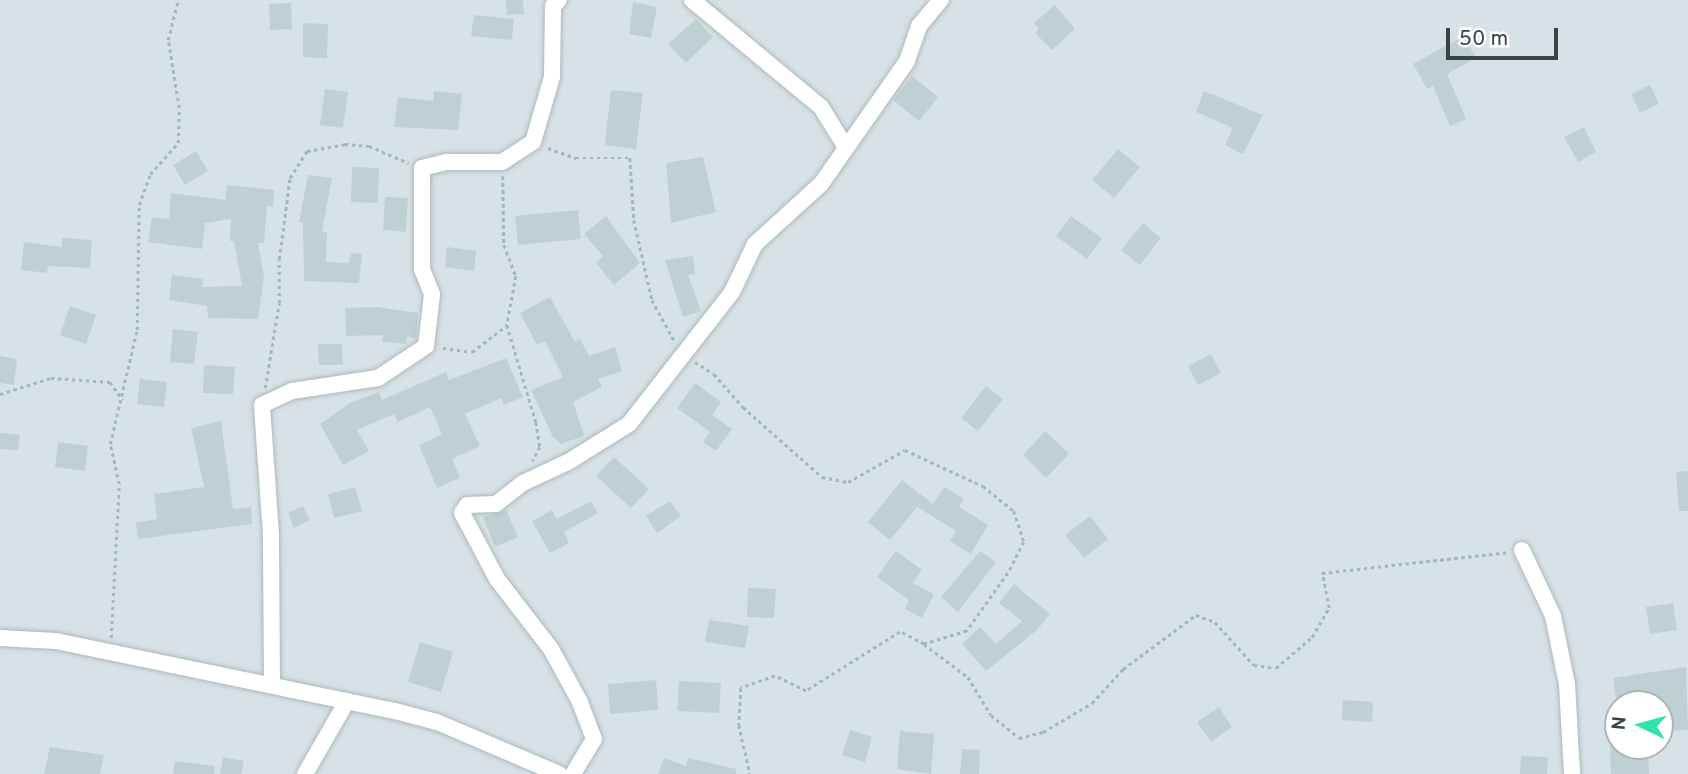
<!DOCTYPE html>
<style>
body{margin:0}
#map{position:relative;width:1688px;height:774px;overflow:hidden;background:#e9f0f2;font-family:Overpass,sans-serif}
div>[style]{position:absolute}
.residential>*{inset:0;background:#d7e2e6}
.building>*{inset:0;background:#bfd0d3}
.path>*{height:2.5px;margin-top:-1.25px;transform-origin:0;background:repeating-linear-gradient(90deg,#9fb7bd 0 3.5px,transparent 0 7px)}
.roads{filter:drop-shadow(0 0 2px #acb9bd) drop-shadow(0 0 2px #acb9bd)}
.minor>*{height:16px;margin:-8px;padding:0 8px;transform-origin:8px;border-radius:8px;background:#fff}
span{translate:-50% -50%;white-space:nowrap;text-align:center;line-height:1.15;-webkit-text-stroke:5px #fff;paint-order:stroke}
.north{position:absolute;left:1604px;top:690px;width:70px;height:70px;box-sizing:border-box;background:#fff;border:2px solid #afb4b5;border-radius:50%;rotate:275deg;font-size:19px;font-weight:700;line-height:28px;text-align:center;color:#384345}
.north::after{content:'';display:block;margin:auto;width:24px;height:32px;background:#2fe3ad;clip-path:polygon(50% 0,100% 100%,50% 72%,0 100%)}
.scale{position:absolute;left:1446px;top:28px;width:112px;height:32px;box-sizing:border-box;border:4px solid #384345;border-top:0;padding-left:9px;font-size:21px;line-height:24px;white-space:nowrap;color:#384345;-webkit-text-stroke:5px #fff;paint-order:stroke}
</style>
<div id="map">
<div class="residential">
<div style="clip-path:polygon(evenodd,0 0,1688px 0,1688px 774px,0 774px,0 0,1618px 704px,1660px 704px,1660px 746px,1618px 746px,1618px 704px)"></div>
</div>
<div class="building">
<div style="clip-path:polygon(506px 0,523px 0,524px 14px,507px 15px)"></div>
<div style="clip-path:polygon(633px 2px,657px 7px,651px 38px,629px 34px)"></div>
<div style="clip-path:polygon(291px 3px,292px 29px,270px 30px,269px 4px)"></div>
<div style="clip-path:polygon(1055px 5px,1075px 29px,1052px 50px,1035px 33px,1039px 29px,1034px 23px)"></div>
<div style="clip-path:polygon(474px 15px,514px 19px,512px 40px,471px 36px)"></div>
<div style="clip-path:polygon(696px 19px,713px 37px,686px 63px,668px 44px)"></div>
<div style="clip-path:polygon(303px 23px,328px 24px,327px 58px,303px 57px)"></div>
<div style="clip-path:polygon(1464px 36px,1476px 58px,1447px 74px,1466px 119px,1450px 126px,1433px 86px,1427px 89px,1413px 64px)"></div>
<div style="clip-path:polygon(912px 76px,938px 97px,919px 121px,893px 100px)"></div>
<div style="clip-path:polygon(1650px 85px,1659px 104px,1640px 113px,1631px 94px)"></div>
<div style="clip-path:polygon(325px 89px,348px 92px,343px 128px,320px 125px)"></div>
<div style="clip-path:polygon(611px 90px,643px 93px,636px 149px,605px 145px)"></div>
<div style="clip-path:polygon(434px 91px,462px 94px,458px 130px,394px 127px,398px 97px,433px 101px)"></div>
<div style="clip-path:polygon(1204px 91px,1263px 115px,1243px 154px,1225px 145px,1233px 128px,1196px 112px)"></div>
<div style="clip-path:polygon(1584px 127px,1596px 152px,1578px 162px,1564px 137px)"></div>
<div style="clip-path:polygon(1118px 149px,1140px 167px,1114px 198px,1092px 180px)"></div>
<div style="clip-path:polygon(196px 151px,208px 171px,185px 185px,173px 165px)"></div>
<div style="clip-path:polygon(703px 157px,716px 212px,671px 223px,666px 163px)"></div>
<div style="clip-path:polygon(352px 167px,379px 168px,378px 203px,351px 202px)"></div>
<div style="clip-path:polygon(308px 175px,332px 178px,322px 232px,327px 232px,326px 262px,349px 263px,351px 253px,362px 254px,359px 283px,304px 281px,303px 223px,299px 222px)"></div>
<div style="clip-path:polygon(227px 185px,274px 190px,273px 207px,267px 206px,264px 243px,258px 243px,264px 277px,258px 319px,208px 318px,207px 306px,169px 300px,172px 275px,203px 279px,202px 287px,242px 286px,234px 241px,230px 241px,231px 219px,205px 223px,202px 249px,148px 242px,152px 217px,169px 219px,171px 193px,225px 200px)"></div>
<div style="clip-path:polygon(385px 197px,408px 198px,406px 232px,383px 230px)"></div>
<div style="clip-path:polygon(578px 210px,581px 239px,518px 245px,515px 216px)"></div>
<div style="clip-path:polygon(606px 216px,640px 263px,614px 285px,596px 263px,603px 256px,584px 234px)"></div>
<div style="clip-path:polygon(1071px 216px,1102px 238px,1087px 259px,1056px 236px)"></div>
<div style="clip-path:polygon(1143px 223px,1161px 238px,1140px 265px,1121px 250px)"></div>
<div style="clip-path:polygon(62px 238px,92px 240px,90px 268px,48px 266px,47px 273px,21px 270px,24px 242px,62px 247px)"></div>
<div style="clip-path:polygon(447px 247px,476px 251px,474px 271px,445px 267px)"></div>
<div style="clip-path:polygon(693px 256px,695px 274px,688px 275px,701px 311px,683px 317px,665px 260px)"></div>
<div style="clip-path:polygon(550px 297px,575px 342px,580px 339px,589px 356px,615px 347px,622px 371px,598px 379px,602px 387px,573px 402px,584px 436px,561px 444px,553px 437px,531px 390px,563px 377px,545px 341px,537px 345px,520px 313px)"></div>
<div style="clip-path:polygon(70px 306px,96px 315px,86px 344px,60px 335px)"></div>
<div style="clip-path:polygon(377px 307px,418px 313px,416px 338px,407px 337px,406px 344px,382px 342px,383px 335px,346px 336px,345px 308px)"></div>
<div style="clip-path:polygon(173px 329px,198px 332px,194px 364px,170px 362px)"></div>
<div style="clip-path:polygon(318px 344px,342px 344px,343px 365px,319px 365px)"></div>
<div style="clip-path:polygon(1211px 354px,1221px 373px,1198px 385px,1188px 366px)"></div>
<div style="clip-path:polygon(0 356px,17px 359px,14px 385px,0 383px)"></div>
<div style="clip-path:polygon(506px 358px,523px 397px,504px 405px,501px 398px,465px 414px,480px 446px,452px 459px,460px 478px,437px 488px,419px 445px,442px 434px,430px 407px,398px 422px,394px 414px,357px 430px,369px 451px,343px 465px,320px 424px,350px 403px,379px 392px,382px 400px,446px 372px,449px 380px)"></div>
<div style="clip-path:polygon(204px 365px,235px 367px,233px 394px,203px 393px)"></div>
<div style="clip-path:polygon(140px 379px,167px 382px,164px 407px,137px 404px)"></div>
<div style="clip-path:polygon(695px 383px,721px 402px,712px 415px,732px 429px,716px 451px,703px 442px,710px 432px,677px 408px)"></div>
<div style="clip-path:polygon(986px 386px,1003px 399px,978px 431px,961px 418px)"></div>
<div style="clip-path:polygon(221px 421px,233px 509px,251px 507px,252px 524px,138px 539px,136px 523px,157px 519px,154px 494px,204px 487px,191px 428px)"></div>
<div style="clip-path:polygon(1045px 431px,1069px 454px,1046px 478px,1023px 455px)"></div>
<div style="clip-path:polygon(0 433px,20px 435px,18px 450px,0 449px)"></div>
<div style="clip-path:polygon(58px 442px,88px 446px,85px 471px,55px 467px)"></div>
<div style="clip-path:polygon(614px 457px,649px 489px,631px 508px,596px 476px)"></div>
<div style="clip-path:polygon(1688px 471px,1688px 511px,1679px 511px,1676px 472px)"></div>
<div style="clip-path:polygon(902px 480px,933px 504px,944px 487px,964px 499px,959px 507px,988px 525px,971px 554px,950px 541px,956px 531px,917px 507px,890px 540px,868px 522px)"></div>
<div style="clip-path:polygon(355px 487px,362px 511px,334px 518px,328px 494px)"></div>
<div style="clip-path:polygon(591px 501px,598px 513px,564px 532px,569px 543px,550px 553px,532px 521px,552px 510px,557px 519px)"></div>
<div style="clip-path:polygon(670px 501px,681px 516px,657px 533px,646px 516px)"></div>
<div style="clip-path:polygon(303px 506px,310px 520px,294px 528px,288px 513px)"></div>
<div style="clip-path:polygon(506px 510px,518px 537px,495px 547px,483px 517px)"></div>
<div style="clip-path:polygon(1090px 516px,1108px 539px,1084px 558px,1065px 535px)"></div>
<div style="clip-path:polygon(896px 551px,922px 570px,913px 583px,934px 594px,922px 618px,905px 609px,909px 600px,877px 577px)"></div>
<div style="clip-path:polygon(980px 551px,996px 562px,958px 612px,941px 597px)"></div>
<div style="clip-path:polygon(1014px 584px,1050px 614px,1037px 630px,986px 671px,962px 644px,980px 627px,996px 644px,1022px 621px,999px 603px)"></div>
<div style="clip-path:polygon(748px 588px,776px 589px,774px 618px,747px 617px)"></div>
<div style="clip-path:polygon(1673px 603px,1677px 630px,1650px 634px,1646px 607px)"></div>
<div style="clip-path:polygon(709px 620px,749px 626px,745px 648px,705px 642px)"></div>
<div style="clip-path:polygon(420px 642px,453px 652px,441px 692px,408px 682px)"></div>
<div style="clip-path:polygon(1686px 667px,1688px 729px,1664px 732px,1658px 699px,1617px 704px,1613px 678px)"></div>
<div style="clip-path:polygon(656px 680px,658px 710px,610px 714px,608px 684px)"></div>
<div style="clip-path:polygon(679px 681px,721px 683px,719px 713px,677px 711px)"></div>
<div style="clip-path:polygon(1343px 700px,1373px 702px,1372px 722px,1342px 720px)"></div>
<div style="clip-path:polygon(1219px 707px,1232px 727px,1211px 742px,1197px 722px)"></div>
<div style="clip-path:polygon(850px 730px,872px 737px,865px 762px,842px 755px)"></div>
<div style="clip-path:polygon(900px 731px,934px 734px,931px 774px,897px 769px)"></div>
<div style="clip-path:polygon(1610px 746px,1648px 746px,1649px 774px,1611px 774px)"></div>
<div style="clip-path:polygon(50px 747px,104px 755px,100px 774px,44px 774px)"></div>
<div style="clip-path:polygon(962px 749px,980px 750px,979px 774px,960px 774px)"></div>
<div style="clip-path:polygon(1521px 756px,1548px 757px,1547px 774px,1520px 774px)"></div>
<div style="clip-path:polygon(223px 757px,244px 761px,241px 774px,220px 774px)"></div>
<div style="clip-path:polygon(664px 758px,686px 766px,688px 758px,736px 769px,736px 774px,658px 774px)"></div>
<div style="clip-path:polygon(175px 761px,215px 766px,214px 774px,173px 774px)"></div>
</div>
<div class="path">
<div style="left:548px;top:148px;width:30px;rotate:20deg"></div>
<div style="left:576px;top:158px;width:54px"></div>
<div style="left:630px;top:158px;width:62px;rotate:86.3deg"></div>
<div style="left:634px;top:220px;width:82px;rotate:77.3deg"></div>
<div style="left:652px;top:300px;width:46px;rotate:61.2deg"></div>
<div style="left:503px;top:176px;width:69px;rotate:89.2deg"></div>
<div style="left:504px;top:245px;width:33px;rotate:69deg"></div>
<div style="left:516px;top:276px;width:50px;rotate:100.4deg"></div>
<div style="left:507px;top:325px;width:101px;rotate:73.4deg"></div>
<div style="left:536px;top:422px;width:25px;rotate:81deg"></div>
<div style="left:540px;top:447px;width:16px;rotate:117deg"></div>
<div style="left:443px;top:348px;width:29px;rotate:8deg"></div>
<div style="left:472px;top:352px;width:44px;rotate:-37.6deg"></div>
<div style="left:695px;top:362px;width:22px;rotate:32deg"></div>
<div style="left:714px;top:374px;width:44px;rotate:48.7deg"></div>
<div style="left:743px;top:407px;width:106px;rotate:41.5deg"></div>
<div style="left:822px;top:477px;width:26px;rotate:11deg"></div>
<div style="left:848px;top:482px;width:65px;rotate:-29.3deg"></div>
<div style="left:905px;top:450px;width:86px;rotate:24.8deg"></div>
<div style="left:983px;top:486px;width:40px;rotate:39deg"></div>
<div style="left:1014px;top:511px;width:33px;rotate:72deg"></div>
<div style="left:1024px;top:542px;width:35px;rotate:117deg"></div>
<div style="left:1008px;top:573px;width:71px;rotate:125.3deg"></div>
<div style="left:967px;top:631px;width:45px;rotate:163.2deg"></div>
<div style="left:924px;top:644px;width:27px;rotate:-153deg"></div>
<div style="left:900px;top:632px;width:111px;rotate:147.9deg"></div>
<div style="left:806px;top:691px;width:34px;rotate:-154deg"></div>
<div style="left:775px;top:676px;width:36px;rotate:161deg"></div>
<div style="left:741px;top:688px;width:37px;rotate:93deg"></div>
<div style="left:739px;top:725px;width:50px;rotate:77.3deg"></div>
<div style="left:265px;top:388px;width:86px;rotate:-80.6deg"></div>
<div style="left:279px;top:303px;width:44px;rotate:-90deg"></div>
<div style="left:279px;top:259px;width:82px;rotate:-82.3deg"></div>
<div style="left:290px;top:178px;width:32px;rotate:-58deg"></div>
<div style="left:307px;top:151px;width:39px;rotate:-10deg"></div>
<div style="left:345px;top:144px;width:24px;rotate:5deg"></div>
<div style="left:369px;top:146px;width:43px;rotate:23deg"></div>
<div style="left:0;top:394px;width:53px;rotate:-17.4deg"></div>
<div style="left:51px;top:378px;width:59px;rotate:3.9deg"></div>
<div style="left:110px;top:382px;width:22px;rotate:54deg"></div>
<div style="left:111px;top:638px;width:154px;rotate:-87deg"></div>
<div style="left:119px;top:484px;width:41px;rotate:-102.7deg"></div>
<div style="left:110px;top:444px;width:117px;rotate:-76.7deg"></div>
<div style="left:137px;top:330px;width:125px;rotate:-89.1deg"></div>
<div style="left:139px;top:205px;width:33px;rotate:-70deg"></div>
<div style="left:150px;top:174px;width:42px;rotate:-47.9deg"></div>
<div style="left:178px;top:143px;width:35px;rotate:-88deg"></div>
<div style="left:179px;top:108px;width:69px;rotate:-99.2deg"></div>
<div style="left:168px;top:40px;width:41px;rotate:-76deg"></div>
<div style="left:924px;top:644px;width:55px;rotate:36.9deg"></div>
<div style="left:968px;top:677px;width:44px;rotate:58.8deg"></div>
<div style="left:991px;top:715px;width:36px;rotate:39deg"></div>
<div style="left:1019px;top:738px;width:25px;rotate:-14deg"></div>
<div style="left:1043px;top:732px;width:57px;rotate:-30.6deg"></div>
<div style="left:1092px;top:703px;width:46px;rotate:-47.6deg"></div>
<div style="left:1123px;top:669px;width:91px;rotate:-36.5deg"></div>
<div style="left:1196px;top:615px;width:20px;rotate:20deg"></div>
<div style="left:1215px;top:622px;width:58px;rotate:47.8deg"></div>
<div style="left:1254px;top:665px;width:22px;rotate:8deg"></div>
<div style="left:1276px;top:668px;width:48px;rotate:-40.7deg"></div>
<div style="left:1312px;top:637px;width:34px;rotate:-60deg"></div>
<div style="left:1329px;top:608px;width:36px;rotate:-101deg"></div>
<div style="left:1322px;top:573px;width:188px;rotate:-6.4deg"></div>
</div>
<div class="roads">
<div class="minor">
<div style="left:692px;top:0;width:168px;rotate:39.7deg"></div>
<div style="left:821px;top:107px;width:46px;rotate:58.4deg"></div>
<div style="left:1522px;top:550px;width:73px;rotate:64.8deg"></div>
<div style="left:1553px;top:616px;width:69px;rotate:78.4deg"></div>
<div style="left:1567px;top:684px;width:90px;rotate:86.8deg"></div>
<div style="left:0;top:638px;width:56px;rotate:3.1deg"></div>
<div style="left:56px;top:641px;width:346px;rotate:11.7deg"></div>
<div style="left:395px;top:711px;width:43px;rotate:14.7deg"></div>
<div style="left:437px;top:722px;width:133px;rotate:23.1deg"></div>
<div style="left:272px;top:685px;width:150px;rotate:-90.4deg"></div>
<div style="left:271px;top:535px;width:130px;rotate:-94deg"></div>
<div style="left:262px;top:405px;width:33px;rotate:-25deg"></div>
<div style="left:292px;top:391px;width:87px;rotate:-8.6deg"></div>
<div style="left:378px;top:378px;width:58px;rotate:-33.7deg"></div>
<div style="left:426px;top:346px;width:52px;rotate:-83.4deg"></div>
<div style="left:432px;top:294px;width:27px;rotate:-112deg"></div>
<div style="left:422px;top:269px;width:101px;rotate:-90deg"></div>
<div style="left:422px;top:168px;width:25px;rotate:-14deg"></div>
<div style="left:446px;top:162px;width:56px"></div>
<div style="left:502px;top:162px;width:37px;rotate:-33deg"></div>
<div style="left:533px;top:142px;width:68px;rotate:-73.7deg"></div>
<div style="left:552px;top:77px;width:71px;rotate:-89.2deg"></div>
<div style="left:553px;top:6px;width:8px;rotate:-45deg"></div>
<div style="left:305px;top:774px;width:84px;rotate:-60.1deg"></div>
<div style="left:573px;top:774px;width:41px;rotate:-59deg"></div>
<div style="left:594px;top:739px;width:40px;rotate:-111deg"></div>
<div style="left:580px;top:702px;width:60px;rotate:-118.7deg"></div>
<div style="left:551px;top:649px;width:88px;rotate:-127.6deg"></div>
<div style="left:497px;top:579px;width:75px;rotate:-117.9deg"></div>
<div style="left:462px;top:513px;width:9px;rotate:-58deg"></div>
<div style="left:467px;top:505px;width:29px;rotate:-2deg"></div>
<div style="left:496px;top:504px;width:34px;rotate:-38deg"></div>
<div style="left:523px;top:483px;width:50px;rotate:-25deg"></div>
<div style="left:568px;top:462px;width:72px;rotate:-31.9deg"></div>
<div style="left:629px;top:424px;width:167px;rotate:-52deg"></div>
<div style="left:732px;top:292px;width:53px;rotate:-64.4deg"></div>
<div style="left:755px;top:244px;width:89px;rotate:-42.3deg"></div>
<div style="left:821px;top:184px;width:150px;rotate:-55deg"></div>
<div style="left:907px;top:61px;width:37px;rotate:-71deg"></div>
<div style="left:919px;top:26px;width:34px;rotate:-50deg"></div>
</div>
</div>
<div class="north">N</div>
<div class="scale">50 m</div>
</div>
